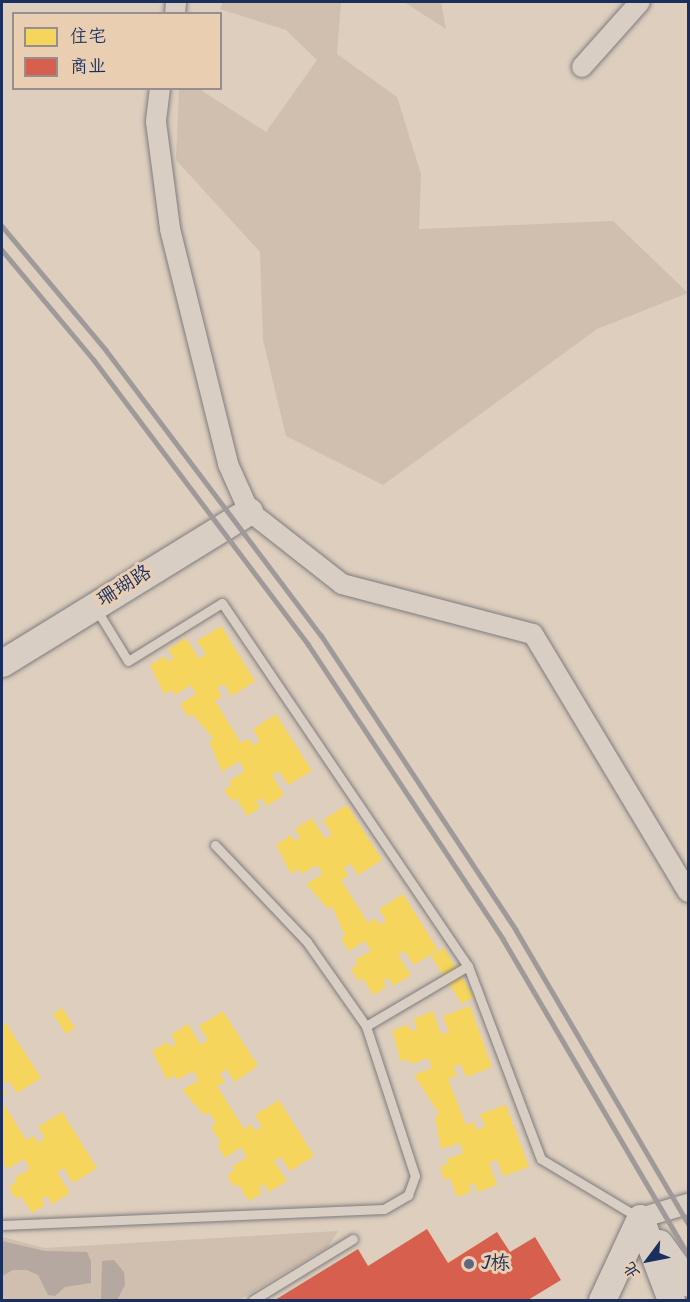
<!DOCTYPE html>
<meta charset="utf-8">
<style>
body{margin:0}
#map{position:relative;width:690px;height:1302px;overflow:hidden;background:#ddcebe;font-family:Kalam,"LXGW WenKai TC",sans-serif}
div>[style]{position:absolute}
.green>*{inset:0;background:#d0beae}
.water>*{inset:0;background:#b4a8a1}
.homes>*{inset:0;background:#f6d55c}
.shops>*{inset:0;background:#d6604d}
.roads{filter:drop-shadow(0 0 2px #7e7c7d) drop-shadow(0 0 2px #7e7c7d)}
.lane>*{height:9px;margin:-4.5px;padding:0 4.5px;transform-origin:4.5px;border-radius:4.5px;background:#d8cec3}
.street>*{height:20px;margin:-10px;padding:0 10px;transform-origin:10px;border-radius:10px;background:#d8cec3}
.secondary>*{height:27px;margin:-13.5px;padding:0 13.5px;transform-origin:13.5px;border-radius:13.5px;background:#d8cec3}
.rail>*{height:4.5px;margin:-2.25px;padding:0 2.25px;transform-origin:2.25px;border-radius:2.25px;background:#9f9a99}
.dots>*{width:16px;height:16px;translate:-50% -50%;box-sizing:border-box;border:3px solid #eaceb1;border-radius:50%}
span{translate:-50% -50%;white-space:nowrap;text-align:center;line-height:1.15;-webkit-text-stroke:6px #eaceb1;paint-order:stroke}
.street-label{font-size:20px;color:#1b2f5e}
.poi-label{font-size:20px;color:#1b2f5e}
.left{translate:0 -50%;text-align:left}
.frame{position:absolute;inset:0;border:3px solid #1b2f5e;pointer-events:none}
.legend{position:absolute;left:12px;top:12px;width:210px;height:78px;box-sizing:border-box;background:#eaceb1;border:2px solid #978e90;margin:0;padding:8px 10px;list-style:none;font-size:18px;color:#1b2f5e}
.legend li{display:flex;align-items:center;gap:12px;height:30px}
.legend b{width:30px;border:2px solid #978e90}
.north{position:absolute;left:618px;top:1230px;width:60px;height:60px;-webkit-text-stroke:4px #eaceb1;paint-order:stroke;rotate:238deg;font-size:16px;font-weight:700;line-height:24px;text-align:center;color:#1b2f5e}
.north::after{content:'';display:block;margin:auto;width:21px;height:27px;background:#1b2f5e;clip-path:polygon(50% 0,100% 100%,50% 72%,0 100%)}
</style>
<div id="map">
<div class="green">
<div style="clip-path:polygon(223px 2px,341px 2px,337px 54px,397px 97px,421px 174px,419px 229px,613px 221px,688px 293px,597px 329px,383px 485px,286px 436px,263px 340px,260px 252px,176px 160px,179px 89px,199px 89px,266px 132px,317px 60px,286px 30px,220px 9px)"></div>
<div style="clip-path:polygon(404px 2px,441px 2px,446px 29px)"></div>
<div style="clip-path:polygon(338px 1231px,328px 1247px,239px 1300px,2px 1300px,2px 1237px,45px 1248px)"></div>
</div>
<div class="water">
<div style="clip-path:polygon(2px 1241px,45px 1251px,87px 1252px,91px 1261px,91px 1283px,65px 1287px,55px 1296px,48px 1295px,38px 1275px,27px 1270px,13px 1270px,2px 1276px)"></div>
<div style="clip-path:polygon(114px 1260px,124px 1272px,125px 1285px,117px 1300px,101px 1300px,102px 1261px)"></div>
</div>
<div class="homes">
<div style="clip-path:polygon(221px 626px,255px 681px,232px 696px,224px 684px,217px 688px,222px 696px,215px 701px,241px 743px,249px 739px,253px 745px,260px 741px,253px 729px,276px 714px,312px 771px,288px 785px,279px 771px,272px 775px,284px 795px,267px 806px,262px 798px,256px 802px,260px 808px,247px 816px,236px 798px,232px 801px,224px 790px,232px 785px,229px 781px,245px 771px,239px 761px,222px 772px,209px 741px,214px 739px,192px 714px,188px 717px,180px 704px,196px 694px,191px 685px,175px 695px,172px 690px,164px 694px,150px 665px,165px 656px,168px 662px,174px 658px,168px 649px,186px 638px,199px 659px,206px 654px,197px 641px)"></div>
<div style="clip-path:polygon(347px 805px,382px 860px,358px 875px,351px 864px,344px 868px,348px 876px,341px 880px,368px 923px,375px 918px,379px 925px,386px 920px,379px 909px,403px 894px,438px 950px,414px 965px,405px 951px,398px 955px,411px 975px,393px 986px,388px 978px,383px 981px,386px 987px,373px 995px,363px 978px,358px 981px,351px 969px,358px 965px,355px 960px,371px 951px,365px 941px,349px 951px,341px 939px,345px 936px,332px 906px,328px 909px,306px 884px,323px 874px,317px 865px,302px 874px,298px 869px,291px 874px,276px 845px,291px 835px,295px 841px,300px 838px,295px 829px,312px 818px,325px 839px,332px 834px,323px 820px)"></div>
<div style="clip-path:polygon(444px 948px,474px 997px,462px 1004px,431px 956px)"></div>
<div style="clip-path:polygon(470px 1006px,492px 1067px,466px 1077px,461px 1064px,453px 1067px,457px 1075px,448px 1079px,466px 1125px,474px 1122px,477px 1130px,485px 1127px,480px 1114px,506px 1105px,529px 1167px,503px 1176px,497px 1160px,489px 1163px,497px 1185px,478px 1192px,474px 1183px,469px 1186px,471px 1192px,457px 1197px,450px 1178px,444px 1180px,440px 1167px,448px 1164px,446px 1160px,463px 1153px,460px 1143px,441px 1149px,435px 1117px,440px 1115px,414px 1075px,432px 1068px,428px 1058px,411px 1064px,408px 1059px,401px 1062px,392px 1030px,408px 1025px,411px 1031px,417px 1028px,413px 1019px,433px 1011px,441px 1034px,449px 1032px,443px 1016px)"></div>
<div style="clip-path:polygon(62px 1008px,75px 1028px,66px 1034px,53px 1014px)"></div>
<div style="clip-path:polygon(223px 1011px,258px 1066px,234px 1082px,227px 1069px,220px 1074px,225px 1082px,217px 1086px,244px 1129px,251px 1124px,255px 1131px,262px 1127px,255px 1115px,279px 1100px,314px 1156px,290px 1171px,281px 1157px,274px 1161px,287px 1181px,269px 1192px,264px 1184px,259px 1188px,262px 1193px,249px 1201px,238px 1184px,234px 1187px,227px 1175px,234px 1171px,232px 1167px,247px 1157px,241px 1147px,225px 1158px,217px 1145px,221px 1143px,211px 1127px,216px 1124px,209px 1112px,204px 1115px,182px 1090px,199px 1080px,193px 1071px,177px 1080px,174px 1075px,167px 1080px,152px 1051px,167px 1042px,171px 1047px,176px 1044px,171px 1035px,188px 1024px,201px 1045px,208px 1040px,199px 1026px)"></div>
<div style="clip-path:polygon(6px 1023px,41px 1078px,17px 1093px,9px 1081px,2px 1086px,7px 1093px,2px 1097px,2px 1026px)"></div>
<div style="clip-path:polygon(2px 1101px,26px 1140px,34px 1136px,38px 1143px,45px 1138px,38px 1127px,62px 1112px,97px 1168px,73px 1183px,64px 1168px,57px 1172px,70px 1193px,52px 1204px,47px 1196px,41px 1199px,45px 1205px,32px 1213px,21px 1196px,16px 1199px,9px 1187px,17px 1182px,14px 1178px,30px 1169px,24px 1159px,7px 1169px,2px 1160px)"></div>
<div style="clip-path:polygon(427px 1229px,443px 1255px,434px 1261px,438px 1269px,479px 1243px,494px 1266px,453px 1292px,458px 1300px,476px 1289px,483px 1300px,387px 1300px,418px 1281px,413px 1274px,401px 1282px,385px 1256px)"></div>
<div style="clip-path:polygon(341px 1283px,352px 1300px,313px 1300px)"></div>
</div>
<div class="shops">
<div style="clip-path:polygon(427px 1229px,448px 1263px,497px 1232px,510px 1252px,535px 1237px,561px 1280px,528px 1300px,275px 1300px,358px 1249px,368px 1266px)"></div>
</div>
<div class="roads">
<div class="lane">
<div style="left:95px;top:607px;width:63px;rotate:58.6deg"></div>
<div style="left:128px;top:661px;width:110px;rotate:-31.7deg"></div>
<div style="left:222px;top:603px;width:439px;rotate:55.9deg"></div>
<div style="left:468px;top:966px;width:206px;rotate:69.3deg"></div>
<div style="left:541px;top:1159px;width:113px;rotate:30.9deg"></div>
<div style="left:215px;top:845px;width:134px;rotate:46.5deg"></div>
<div style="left:307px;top:942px;width:103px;rotate:54.9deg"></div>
<div style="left:2px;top:1225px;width:382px;rotate:-2.4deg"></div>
<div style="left:384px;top:1209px;width:28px;rotate:-30deg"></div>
<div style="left:408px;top:1195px;width:20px;rotate:-70deg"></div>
<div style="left:415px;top:1176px;width:158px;rotate:-108.1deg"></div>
<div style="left:366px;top:1026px;width:118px;rotate:-30.5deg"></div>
<div style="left:253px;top:1300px;width:117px;rotate:-31.4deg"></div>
</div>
<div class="street">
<div style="left:175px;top:14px;width:12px;rotate:-85deg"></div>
<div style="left:582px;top:67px;width:87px;rotate:-48.3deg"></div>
<div style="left:160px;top:88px;width:34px;rotate:97deg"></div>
<div style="left:156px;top:122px;width:108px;rotate:82.5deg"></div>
<div style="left:170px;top:229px;width:242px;rotate:76.1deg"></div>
<div style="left:228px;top:464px;width:51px;rotate:65.9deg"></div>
<div style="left:249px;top:511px;width:118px;rotate:38.1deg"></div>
<div style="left:342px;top:584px;width:197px;rotate:14.7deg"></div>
<div style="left:533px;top:634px;width:301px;rotate:59deg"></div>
<div style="left:640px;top:1218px;width:50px;rotate:-16.3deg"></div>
</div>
<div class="secondary">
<div style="left:2px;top:663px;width:290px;rotate:-31.6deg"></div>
<div style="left:640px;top:1218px;width:88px;rotate:69.3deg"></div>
<div style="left:659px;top:1243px;width:49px;rotate:54.1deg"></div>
<div style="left:602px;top:1300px;width:90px;rotate:-65.1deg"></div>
</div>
</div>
<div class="rail">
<div style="left:2px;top:226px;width:162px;rotate:50deg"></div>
<div style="left:106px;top:350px;width:357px;rotate:53deg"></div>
<div style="left:321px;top:635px;width:354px;rotate:56.5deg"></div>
<div style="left:516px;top:930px;width:340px;rotate:59.6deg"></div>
<div style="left:2px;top:250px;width:143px;rotate:50.1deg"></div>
<div style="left:94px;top:360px;width:356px;rotate:53deg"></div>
<div style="left:308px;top:644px;width:354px;rotate:56.5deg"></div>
<div style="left:503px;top:939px;width:365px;rotate:59.6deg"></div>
</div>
<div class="dots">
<div style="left:469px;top:1264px;background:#5f6780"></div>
</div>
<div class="street-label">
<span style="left:125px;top:587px;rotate:-32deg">珊瑚路</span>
</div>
<div class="poi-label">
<span class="left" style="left:481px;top:1264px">J栋</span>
</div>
<div class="frame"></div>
<ul class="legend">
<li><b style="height:16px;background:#f6d55c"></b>住宅</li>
<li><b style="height:16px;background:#d6604d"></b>商业</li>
</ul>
<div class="north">北</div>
</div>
